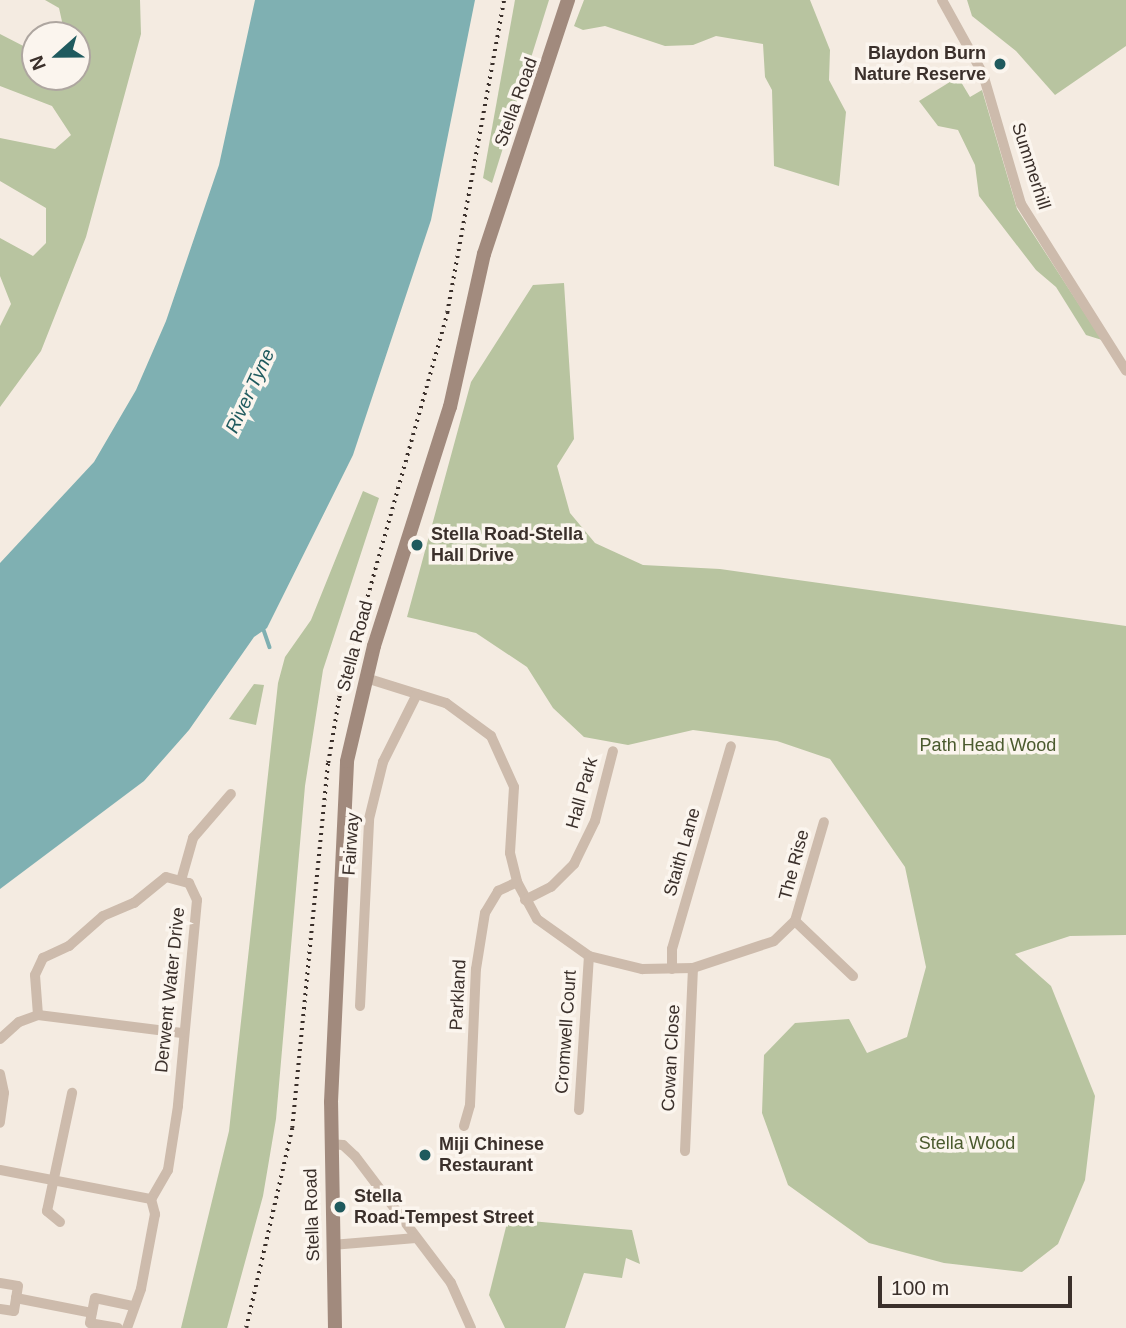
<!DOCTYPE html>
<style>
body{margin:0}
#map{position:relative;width:1126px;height:1328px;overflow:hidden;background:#f4ebe1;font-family:Arial,sans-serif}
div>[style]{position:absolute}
.green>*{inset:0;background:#b8c4a0}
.water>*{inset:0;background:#7fb0b2}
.stream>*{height:3.5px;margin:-1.75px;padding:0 1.75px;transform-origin:1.75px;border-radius:1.75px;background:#7fb0b2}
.street>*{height:10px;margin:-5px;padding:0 5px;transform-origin:5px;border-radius:5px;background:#cdbbac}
.secondary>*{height:14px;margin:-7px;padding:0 7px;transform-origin:7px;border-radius:7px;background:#a18a7d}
.rail>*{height:3.5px;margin-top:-1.75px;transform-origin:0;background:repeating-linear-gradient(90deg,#3b302b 0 2px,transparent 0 7px)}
.dots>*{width:19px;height:19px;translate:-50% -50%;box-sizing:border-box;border:4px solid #fbf5ee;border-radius:50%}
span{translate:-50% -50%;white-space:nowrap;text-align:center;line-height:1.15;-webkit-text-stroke:7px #fbf5ee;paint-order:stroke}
.poi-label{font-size:18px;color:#3b302b;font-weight:700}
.right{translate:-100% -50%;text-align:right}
.left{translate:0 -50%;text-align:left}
.street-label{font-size:18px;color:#3b302b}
.park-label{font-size:18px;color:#4a5a2e}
.water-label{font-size:19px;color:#1f5a5e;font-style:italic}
.north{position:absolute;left:21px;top:21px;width:70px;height:70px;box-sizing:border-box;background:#fbf5ee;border:2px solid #aea6a0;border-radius:50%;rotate:249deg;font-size:19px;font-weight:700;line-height:28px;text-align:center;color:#3b302b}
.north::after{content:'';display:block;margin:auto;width:24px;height:32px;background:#1f5a5e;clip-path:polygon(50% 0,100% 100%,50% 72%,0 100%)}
.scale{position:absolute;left:878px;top:1276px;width:194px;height:32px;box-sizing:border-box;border:4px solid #3b302b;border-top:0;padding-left:9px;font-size:21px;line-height:24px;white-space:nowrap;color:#3b302b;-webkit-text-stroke:5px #fbf5ee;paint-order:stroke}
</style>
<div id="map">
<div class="green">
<div style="clip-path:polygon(45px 0,140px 0,141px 34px,86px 237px,41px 351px,0 407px,0 326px,11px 304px,0 276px,0 238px,33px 256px,46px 243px,46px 208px,0 181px,0 138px,55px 149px,71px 135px,52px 106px,0 86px,0 34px,35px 52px,35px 77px,77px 77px,77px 35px,65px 35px,59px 8px)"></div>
<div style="clip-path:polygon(515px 0,549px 0,492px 183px,483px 178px)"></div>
<div style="clip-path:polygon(584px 0,810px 0,830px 50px,829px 80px,846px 112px,839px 186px,774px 166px,772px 90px,765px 77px,763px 44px,716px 36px,693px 45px,665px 46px,605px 26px,583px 30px,574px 26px)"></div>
<div style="clip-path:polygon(967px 0,1126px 0,1126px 46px,1055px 95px,1016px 51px,972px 16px)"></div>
<div style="clip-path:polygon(958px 77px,970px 97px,982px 90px,1017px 209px,1102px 340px,1086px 335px,1056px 287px,1036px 270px,979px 196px,975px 165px,958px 130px,938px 126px,919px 101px)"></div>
<div style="clip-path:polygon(564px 283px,574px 439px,557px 466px,570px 513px,595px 543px,643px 565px,720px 569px,1126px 626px,1126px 935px,1070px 936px,1015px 954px,1051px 986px,1095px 1096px,1085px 1180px,1058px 1244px,1022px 1272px,944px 1263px,869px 1243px,788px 1185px,762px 1113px,764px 1055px,795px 1023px,849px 1019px,867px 1053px,907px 1037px,926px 967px,905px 867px,830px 759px,777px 741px,693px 730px,628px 745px,584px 737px,553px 708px,527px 667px,476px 633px,407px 617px,471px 382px,533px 285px)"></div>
<div style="clip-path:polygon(363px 491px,379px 498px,323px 670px,305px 786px,276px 1119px,263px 1196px,227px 1328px,181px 1328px,229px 1131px,278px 683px,285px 657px,311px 620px)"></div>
<div style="clip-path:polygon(254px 684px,264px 685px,256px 725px,229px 719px)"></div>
<div style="clip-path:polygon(508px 1219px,632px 1230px,640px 1264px,626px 1258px,622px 1278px,584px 1273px,565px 1328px,505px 1328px,489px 1295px)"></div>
</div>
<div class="water">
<div style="clip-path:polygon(255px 0,475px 0,431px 220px,353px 455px,267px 628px,254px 637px,189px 730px,144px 781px,0 889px,0 563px,94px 462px,136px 390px,166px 321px,219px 165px)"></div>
</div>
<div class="stream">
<div style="left:264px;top:630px;width:18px;rotate:71deg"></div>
</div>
<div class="street">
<div style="left:942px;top:0;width:85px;rotate:61deg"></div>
<div style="left:983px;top:74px;width:135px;rotate:73.7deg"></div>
<div style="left:1021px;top:204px;width:197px;rotate:57.8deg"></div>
<div style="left:366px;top:678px;width:84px;rotate:17.4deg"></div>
<div style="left:446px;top:703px;width:56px;rotate:36.3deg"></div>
<div style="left:491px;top:736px;width:56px;rotate:65.7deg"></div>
<div style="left:514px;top:787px;width:66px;rotate:93.5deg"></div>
<div style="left:510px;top:853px;width:30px;rotate:76deg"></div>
<div style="left:517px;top:882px;width:42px;rotate:61.6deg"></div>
<div style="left:537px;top:919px;width:64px;rotate:35.4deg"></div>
<div style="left:589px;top:956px;width:55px;rotate:13.8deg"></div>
<div style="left:642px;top:969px;width:51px;rotate:-1.1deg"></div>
<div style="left:693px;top:968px;width:85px;rotate:-18.4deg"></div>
<div style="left:774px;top:941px;width:29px;rotate:-44deg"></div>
<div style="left:795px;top:921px;width:103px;rotate:-73.7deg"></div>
<div style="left:182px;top:877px;width:41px;rotate:-74.2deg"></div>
<div style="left:193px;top:838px;width:58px;rotate:-49.2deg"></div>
<div style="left:525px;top:900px;width:29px;rotate:-27deg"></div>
<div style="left:551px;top:887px;width:33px;rotate:-45deg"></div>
<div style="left:574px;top:864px;width:48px;rotate:-64deg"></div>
<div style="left:595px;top:821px;width:72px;rotate:-75.6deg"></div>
<div style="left:795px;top:921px;width:80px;rotate:43.5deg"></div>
<div style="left:672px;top:969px;width:20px;rotate:-90deg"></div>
<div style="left:672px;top:949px;width:211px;rotate:-73.8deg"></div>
<div style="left:360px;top:1006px;width:187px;rotate:-87.2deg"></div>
<div style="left:369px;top:819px;width:59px;rotate:-76.2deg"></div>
<div style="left:383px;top:762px;width:76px;rotate:-63.4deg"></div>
<div style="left:38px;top:1015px;width:40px;rotate:-94.3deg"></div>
<div style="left:35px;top:975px;width:19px;rotate:-65deg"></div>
<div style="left:43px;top:958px;width:29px;rotate:-25deg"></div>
<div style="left:69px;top:946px;width:45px;rotate:-41.4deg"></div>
<div style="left:103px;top:916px;width:34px;rotate:-23deg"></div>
<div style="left:134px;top:903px;width:41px;rotate:-39.1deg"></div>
<div style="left:166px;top:877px;width:24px;rotate:15deg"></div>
<div style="left:189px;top:883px;width:19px;rotate:65deg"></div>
<div style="left:197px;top:900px;width:207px;rotate:95.3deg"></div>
<div style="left:178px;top:1106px;width:65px;rotate:98.9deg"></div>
<div style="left:168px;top:1170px;width:34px;rotate:120deg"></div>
<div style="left:151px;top:1199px;width:16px;rotate:75deg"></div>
<div style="left:155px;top:1214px;width:76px;rotate:100.6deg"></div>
<div style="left:141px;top:1289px;width:41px;rotate:109.7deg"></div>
<div style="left:0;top:1039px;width:25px;rotate:-42deg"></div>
<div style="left:19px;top:1022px;width:20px;rotate:-20deg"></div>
<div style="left:38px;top:1015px;width:145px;rotate:7.1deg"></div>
<div style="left:0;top:1074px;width:19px;rotate:78deg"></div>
<div style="left:4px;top:1093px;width:30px;rotate:98deg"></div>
<div style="left:579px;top:1110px;width:154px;rotate:-86.3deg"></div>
<div style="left:464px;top:1126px;width:22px;rotate:-74deg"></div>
<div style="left:470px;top:1105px;width:136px;rotate:-87.5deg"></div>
<div style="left:476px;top:969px;width:57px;rotate:-80.9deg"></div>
<div style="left:485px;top:913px;width:26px;rotate:-59deg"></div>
<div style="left:498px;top:891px;width:21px;rotate:-25deg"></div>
<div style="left:330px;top:1144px;width:13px;rotate:4deg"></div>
<div style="left:343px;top:1145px;width:16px;rotate:43deg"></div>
<div style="left:355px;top:1156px;width:159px;rotate:52.9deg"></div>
<div style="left:451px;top:1283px;width:49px;rotate:66deg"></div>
<div style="left:685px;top:1151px;width:183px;rotate:-87.5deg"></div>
<div style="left:0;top:1170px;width:154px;rotate:10.9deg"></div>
<div style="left:60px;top:1222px;width:17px;rotate:-140deg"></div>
<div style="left:47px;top:1211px;width:121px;rotate:-78deg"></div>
<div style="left:332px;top:1245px;width:84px;rotate:-4.8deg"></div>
<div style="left:0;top:1283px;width:18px;rotate:9deg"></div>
<div style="left:18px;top:1286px;width:12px;rotate:99deg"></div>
<div style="left:16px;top:1298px;width:77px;rotate:11.2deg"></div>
<div style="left:0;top:1309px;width:14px;rotate:8deg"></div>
<div style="left:14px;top:1311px;width:13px;rotate:-81deg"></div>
<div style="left:118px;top:1328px;width:28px;rotate:-170deg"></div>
<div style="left:90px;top:1323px;width:25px;rotate:-79deg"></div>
<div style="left:95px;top:1298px;width:38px;rotate:12deg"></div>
</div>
<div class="secondary">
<div style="left:335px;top:1328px;width:226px;rotate:-91deg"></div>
<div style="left:331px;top:1102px;width:341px;rotate:-87.3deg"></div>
<div style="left:347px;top:761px;width:118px;rotate:-76.8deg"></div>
<div style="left:374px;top:646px;width:251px;rotate:-72.4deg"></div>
<div style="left:450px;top:407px;width:157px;rotate:-77.5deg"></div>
<div style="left:484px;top:254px;width:268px;rotate:-71.7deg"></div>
</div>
<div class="rail">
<div style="left:246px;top:1328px;width:205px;rotate:-77deg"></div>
<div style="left:292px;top:1128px;width:367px;rotate:-84.4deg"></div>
<div style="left:328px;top:763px;width:66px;rotate:-80.4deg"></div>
<div style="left:339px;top:698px;width:400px;rotate:-74.3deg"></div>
<div style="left:447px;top:313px;width:318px;rotate:-79.7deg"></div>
</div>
<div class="dots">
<div style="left:1000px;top:64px;background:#1f5a5e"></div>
<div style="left:417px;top:545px;background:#1f5a5e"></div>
<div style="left:425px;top:1155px;background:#1f5a5e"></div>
<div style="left:340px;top:1207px;background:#1f5a5e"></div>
</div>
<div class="poi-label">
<span class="right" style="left:986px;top:64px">Blaydon Burn<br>Nature Reserve</span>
<span class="left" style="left:431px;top:545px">Stella Road-Stella<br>Hall Drive</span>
<span class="left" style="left:439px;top:1155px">Miji Chinese<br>Restaurant</span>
<span class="left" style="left:354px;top:1207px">Stella<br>Road-Tempest Street</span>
</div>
<div class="street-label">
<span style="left:516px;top:102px;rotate:-70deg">Stella Road</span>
<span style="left:1031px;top:166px;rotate:72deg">Summerhill</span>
<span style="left:355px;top:646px;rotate:-75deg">Stella Road</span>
<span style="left:582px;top:793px;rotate:-74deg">Hall Park</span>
<span style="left:351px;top:844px;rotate:-86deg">Fairway</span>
<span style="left:682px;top:852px;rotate:-74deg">Staith Lane</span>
<span style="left:794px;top:865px;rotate:-75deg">The Rise</span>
<span style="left:170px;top:990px;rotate:-84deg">Derwent Water Drive</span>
<span style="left:458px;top:995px;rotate:-87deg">Parkland</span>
<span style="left:566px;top:1032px;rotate:-86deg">Cromwell Court</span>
<span style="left:671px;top:1058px;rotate:-87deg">Cowan Close</span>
<span style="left:312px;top:1215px;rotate:-92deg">Stella Road</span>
</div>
<div class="park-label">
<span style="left:988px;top:745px">Path Head Wood</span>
<span style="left:967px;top:1143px">Stella Wood</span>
</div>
<div class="water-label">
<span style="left:250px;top:391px;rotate:-65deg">River Tyne</span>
</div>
<div class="north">N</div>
<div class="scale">100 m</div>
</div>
